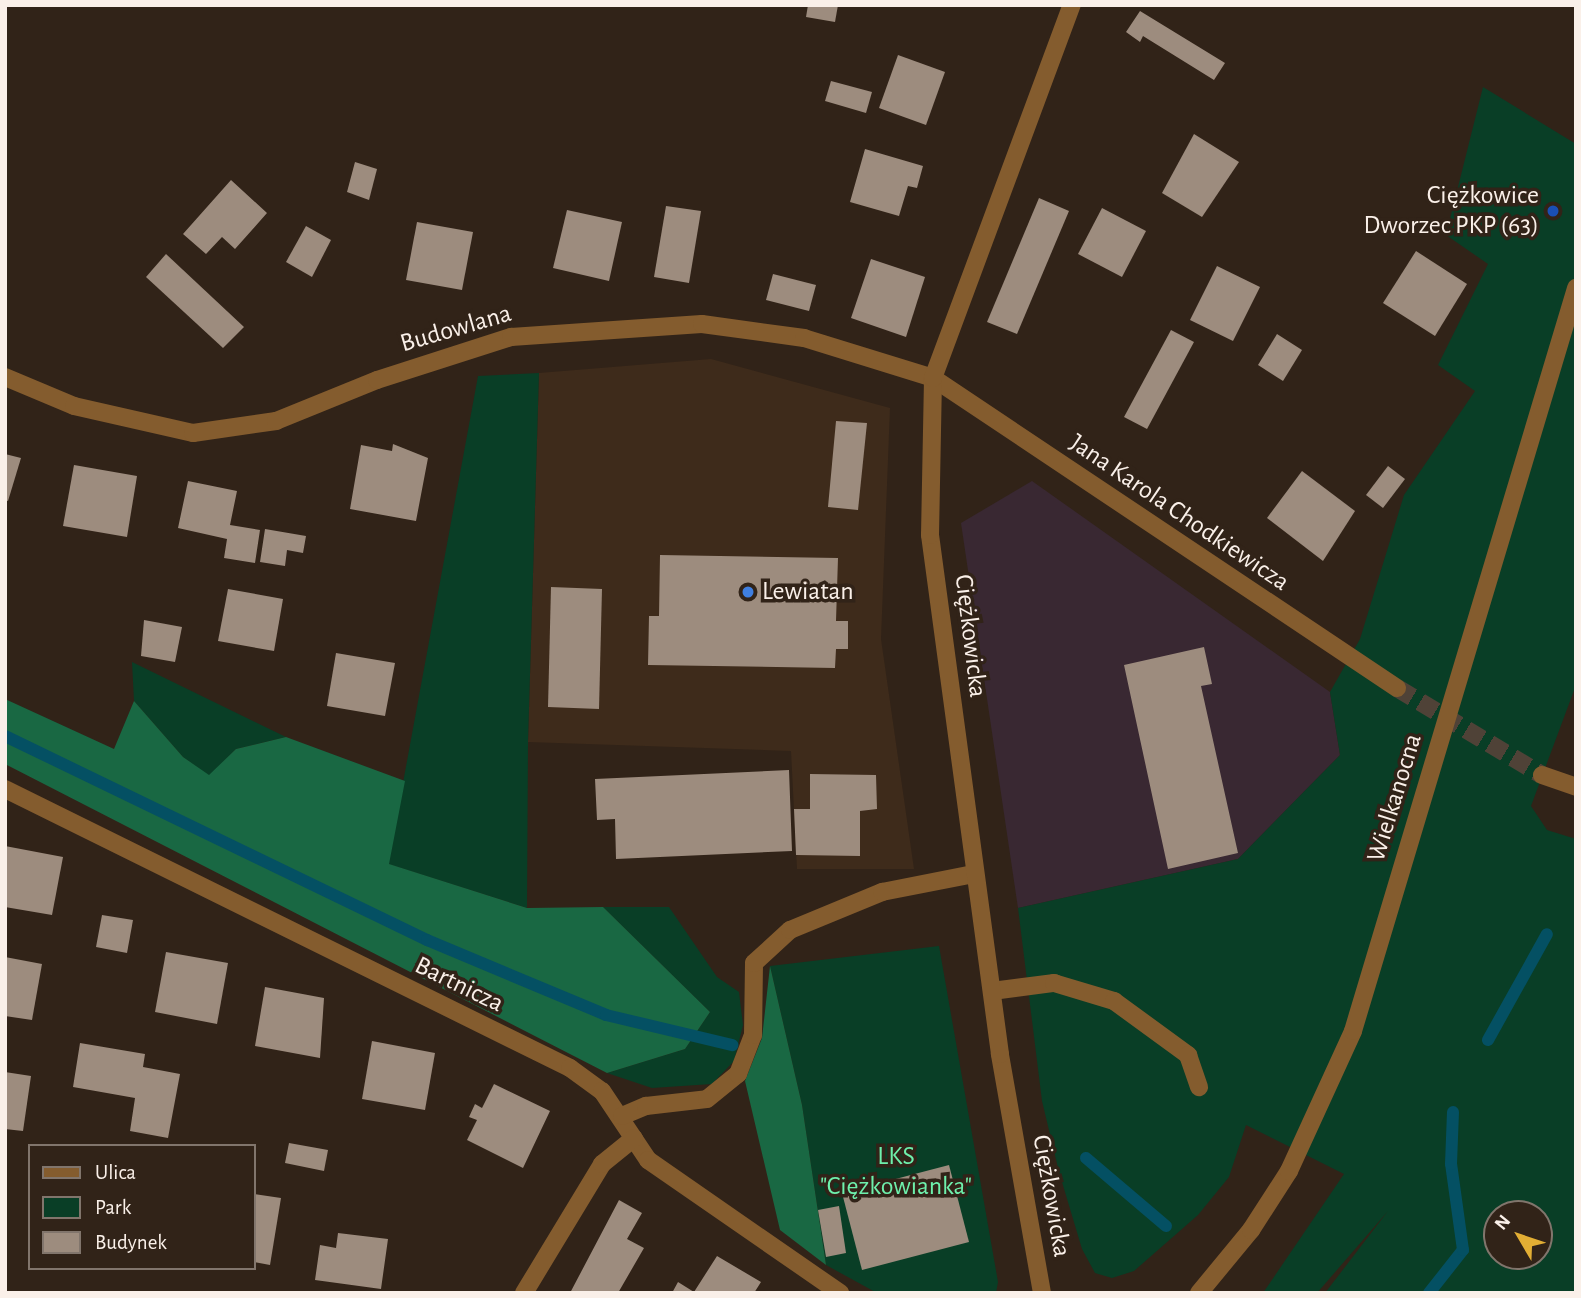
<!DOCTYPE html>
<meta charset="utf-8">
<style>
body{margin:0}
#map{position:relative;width:1581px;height:1298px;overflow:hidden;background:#312318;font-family:"Alegreya Sans",sans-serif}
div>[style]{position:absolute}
.built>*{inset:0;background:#3e2b1b}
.industrial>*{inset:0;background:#392832}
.green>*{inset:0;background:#093e26}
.forest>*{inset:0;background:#196843}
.stream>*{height:12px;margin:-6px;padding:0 6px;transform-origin:6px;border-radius:6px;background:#045063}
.building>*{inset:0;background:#9d8c7e}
.minor-tunnel>*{height:18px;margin-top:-9px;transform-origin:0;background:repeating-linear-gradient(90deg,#4f4237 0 18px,transparent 0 27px)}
.minor>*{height:18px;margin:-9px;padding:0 9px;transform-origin:9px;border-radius:9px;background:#845c2e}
.dots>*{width:19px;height:19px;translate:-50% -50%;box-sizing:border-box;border:4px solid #312318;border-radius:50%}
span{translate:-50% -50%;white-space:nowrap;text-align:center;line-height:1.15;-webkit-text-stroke:7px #312318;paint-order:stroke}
.poi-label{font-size:26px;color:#faf0e9}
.right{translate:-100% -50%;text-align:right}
.left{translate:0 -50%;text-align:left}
.street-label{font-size:26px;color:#faf0e9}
.park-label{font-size:26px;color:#6ef0ac}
.frame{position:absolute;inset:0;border:7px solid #faf0e9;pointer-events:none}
.legend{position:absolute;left:28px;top:1144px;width:228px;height:126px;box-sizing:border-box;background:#312318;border:2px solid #81756c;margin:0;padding:9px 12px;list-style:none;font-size:21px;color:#faf0e9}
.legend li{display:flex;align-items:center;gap:14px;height:35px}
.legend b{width:35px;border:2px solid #81756c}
.north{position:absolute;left:1483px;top:1200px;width:70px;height:70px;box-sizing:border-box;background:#312318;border:2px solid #81756c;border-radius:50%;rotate:309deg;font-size:19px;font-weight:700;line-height:28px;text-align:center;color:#faf0e9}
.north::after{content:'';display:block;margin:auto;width:24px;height:32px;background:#e2ae34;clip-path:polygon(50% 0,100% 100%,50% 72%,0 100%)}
</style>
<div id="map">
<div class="built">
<div style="clip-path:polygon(711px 359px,890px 408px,881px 639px,914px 869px,797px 869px,791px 751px,528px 742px,539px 373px)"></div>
</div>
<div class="industrial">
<div style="clip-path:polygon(1032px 481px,1330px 692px,1340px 755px,1238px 859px,1018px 908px,961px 523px)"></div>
</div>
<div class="green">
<div style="clip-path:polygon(evenodd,1483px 87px,1576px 144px,1576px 685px,1531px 806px,1547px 830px,1576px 839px,1576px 1293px,1325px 1293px,1388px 1211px,1317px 1293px,1263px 1293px,1344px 1174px,1246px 1125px,1229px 1177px,1198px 1215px,1134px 1271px,1112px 1278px,1095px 1273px,1082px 1249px,1059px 1172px,1042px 1101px,1018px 908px,1238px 859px,1340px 755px,1330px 692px,1360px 639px,1404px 495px,1475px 391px,1438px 365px,1488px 264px,1446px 235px,1483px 87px,1497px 1214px,1539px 1214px,1539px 1256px,1497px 1256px,1497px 1214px)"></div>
<div style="clip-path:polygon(539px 373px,528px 742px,527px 908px,388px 864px,478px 376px)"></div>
<div style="clip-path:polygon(132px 662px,286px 737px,236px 749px,209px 776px,183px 757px,134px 701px)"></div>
<div style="clip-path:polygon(603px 907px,669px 907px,717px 977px,739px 992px,743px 1025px,734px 1061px,712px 1084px,652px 1088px,607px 1073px,685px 1049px,710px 1012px)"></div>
<div style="clip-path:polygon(939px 946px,998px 1282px,996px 1293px,877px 1293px,826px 1265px,802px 1105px,770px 966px)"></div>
</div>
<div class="forest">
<div style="clip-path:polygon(5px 699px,114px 749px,134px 701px,183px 757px,209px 775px,236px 749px,286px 737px,405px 781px,389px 864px,527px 908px,603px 907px,710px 1012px,685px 1049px,607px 1073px,5px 764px)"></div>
<div style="clip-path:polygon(770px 966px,802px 1105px,826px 1265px,780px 1230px,745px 1081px,762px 1038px)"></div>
</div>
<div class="stream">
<div style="left:5px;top:736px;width:469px;rotate:25.8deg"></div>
<div style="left:427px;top:940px;width:194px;rotate:22.7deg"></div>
<div style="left:606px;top:1015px;width:130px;rotate:13.4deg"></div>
<div style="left:1488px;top:1040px;width:121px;rotate:-60.9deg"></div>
<div style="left:1086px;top:1158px;width:105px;rotate:40.4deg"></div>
<div style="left:1429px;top:1293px;width:55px;rotate:-51.7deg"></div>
<div style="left:1463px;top:1250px;width:87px;rotate:-97.9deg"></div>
<div style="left:1451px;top:1164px;width:52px;rotate:-87.8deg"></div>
</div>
<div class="building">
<div style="clip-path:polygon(808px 5px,838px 5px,835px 22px,806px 17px)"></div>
<div style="clip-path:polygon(1140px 11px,1225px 63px,1214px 80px,1143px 36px,1140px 42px,1126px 32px)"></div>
<div style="clip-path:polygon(898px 55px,945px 72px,926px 125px,879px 108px)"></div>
<div style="clip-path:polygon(831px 81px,872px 92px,866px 113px,825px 101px)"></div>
<div style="clip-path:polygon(1194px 134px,1239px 162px,1202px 217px,1162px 193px)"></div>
<div style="clip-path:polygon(865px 149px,923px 166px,917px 188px,908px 186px,899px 216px,850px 202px)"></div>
<div style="clip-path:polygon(355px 162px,377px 169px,369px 200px,347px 192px)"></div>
<div style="clip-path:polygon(231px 180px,267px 213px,235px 249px,222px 237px,206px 254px,183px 234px)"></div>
<div style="clip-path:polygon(1039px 198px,1069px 211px,1017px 334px,987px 322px)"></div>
<div style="clip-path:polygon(666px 206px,701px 211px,689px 283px,654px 277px)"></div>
<div style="clip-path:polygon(1102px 208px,1146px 231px,1122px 277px,1078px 254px)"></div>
<div style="clip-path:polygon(567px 210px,622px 222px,609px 281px,553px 268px)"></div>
<div style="clip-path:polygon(417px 222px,473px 232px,462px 290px,406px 280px)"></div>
<div style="clip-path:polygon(306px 226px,331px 240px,312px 277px,286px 262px)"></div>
<div style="clip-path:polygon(1416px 251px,1467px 284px,1435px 336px,1383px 303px)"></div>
<div style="clip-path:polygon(166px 254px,244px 327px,223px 348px,146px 277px)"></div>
<div style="clip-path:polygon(871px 259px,925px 277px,906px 337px,851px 318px)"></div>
<div style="clip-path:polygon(1217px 266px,1260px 287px,1233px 341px,1190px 320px)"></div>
<div style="clip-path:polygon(773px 274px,816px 285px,809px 311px,766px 300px)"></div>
<div style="clip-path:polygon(1171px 330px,1194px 342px,1147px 429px,1124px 417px)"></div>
<div style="clip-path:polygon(1277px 334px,1302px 350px,1283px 381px,1258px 365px)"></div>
<div style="clip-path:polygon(836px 421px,867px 423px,858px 510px,828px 507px)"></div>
<div style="clip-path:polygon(393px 444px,428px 458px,416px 521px,350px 509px,361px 445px,392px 451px)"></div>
<div style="clip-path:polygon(5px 454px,21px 458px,8px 501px,5px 500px)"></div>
<div style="clip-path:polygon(74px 465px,137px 476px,127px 537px,63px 526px)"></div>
<div style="clip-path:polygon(1388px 466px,1405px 479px,1383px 508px,1366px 495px)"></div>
<div style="clip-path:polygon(1302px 471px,1355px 511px,1323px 561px,1267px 518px)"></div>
<div style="clip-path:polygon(188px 481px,237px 491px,230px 525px,260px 530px,255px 563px,224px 558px,227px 539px,178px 528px)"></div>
<div style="clip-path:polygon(265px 529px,306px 536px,303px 553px,287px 550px,285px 566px,260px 562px)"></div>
<div style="clip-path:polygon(660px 555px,838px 558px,836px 621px,848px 621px,848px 649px,836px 649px,835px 668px,648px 665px,649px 616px,659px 616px)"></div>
<div style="clip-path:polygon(551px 587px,602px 589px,599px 709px,548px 707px)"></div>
<div style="clip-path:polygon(228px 589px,283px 599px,274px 651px,218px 641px)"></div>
<div style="clip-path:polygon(144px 620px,182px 627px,175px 662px,141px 656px)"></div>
<div style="clip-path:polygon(1204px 647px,1212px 684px,1201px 686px,1238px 853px,1168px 869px,1124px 665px)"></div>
<div style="clip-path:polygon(336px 653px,395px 663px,385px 716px,327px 706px)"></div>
<div style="clip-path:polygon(789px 770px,792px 851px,616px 859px,615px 819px,597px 820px,595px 779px)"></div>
<div style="clip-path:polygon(810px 774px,876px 775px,877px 809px,860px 811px,860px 856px,796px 855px,794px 809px,810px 809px)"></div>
<div style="clip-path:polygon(5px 846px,63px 857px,52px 915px,5px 907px)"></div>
<div style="clip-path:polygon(102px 915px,133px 920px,127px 953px,96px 947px)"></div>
<div style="clip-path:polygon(166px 952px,228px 963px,217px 1024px,155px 1012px)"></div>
<div style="clip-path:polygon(5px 957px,42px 964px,32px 1020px,5px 1016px)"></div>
<div style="clip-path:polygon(265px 987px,324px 998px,320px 1058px,255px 1046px)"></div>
<div style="clip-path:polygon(372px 1041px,435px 1053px,425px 1110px,362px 1099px)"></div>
<div style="clip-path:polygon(80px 1043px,145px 1054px,143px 1067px,180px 1074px,168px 1138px,130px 1131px,135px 1098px,73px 1087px)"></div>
<div style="clip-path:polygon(5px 1072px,31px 1076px,23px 1131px,5px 1129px)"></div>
<div style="clip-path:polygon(494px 1084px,550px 1111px,523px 1168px,467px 1140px,477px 1120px,469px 1117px,475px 1104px,482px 1108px)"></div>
<div style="clip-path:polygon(289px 1143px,328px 1150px,324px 1171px,285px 1163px)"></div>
<div style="clip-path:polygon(949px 1165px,969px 1242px,862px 1270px,842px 1193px)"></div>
<div style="clip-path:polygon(254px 1194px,281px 1198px,270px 1265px,254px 1262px)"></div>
<div style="clip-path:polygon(619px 1200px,642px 1213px,627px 1239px,644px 1248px,618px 1293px,570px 1293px)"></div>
<div style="clip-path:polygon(839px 1206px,846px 1253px,826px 1257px,818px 1210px)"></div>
<div style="clip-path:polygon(338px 1233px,388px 1239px,381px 1289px,315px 1280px,320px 1245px,336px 1248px)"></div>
<div style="clip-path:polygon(717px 1256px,761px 1282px,754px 1293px,672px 1293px,678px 1282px,694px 1292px)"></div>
</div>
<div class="minor-tunnel">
<div style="left:1397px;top:688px;width:169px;rotate:31deg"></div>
</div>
<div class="minor">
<div style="left:5px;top:377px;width:75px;rotate:22.8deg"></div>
<div style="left:74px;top:406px;width:122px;rotate:12.8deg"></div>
<div style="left:193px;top:433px;width:84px;rotate:-8.2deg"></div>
<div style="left:276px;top:421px;width:109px;rotate:-22.1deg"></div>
<div style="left:377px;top:380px;width:141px;rotate:-17.8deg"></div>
<div style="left:511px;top:337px;width:191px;rotate:-3.9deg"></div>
<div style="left:702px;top:324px;width:103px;rotate:7.8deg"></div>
<div style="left:804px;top:338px;width:135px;rotate:17.2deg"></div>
<div style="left:933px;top:378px;width:558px;rotate:33.75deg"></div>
<div style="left:1542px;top:775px;width:36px;rotate:19deg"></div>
<div style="left:5px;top:789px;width:630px;rotate:26.28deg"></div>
<div style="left:570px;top:1068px;width:39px;rotate:36deg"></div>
<div style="left:602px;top:1091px;width:83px;rotate:56.3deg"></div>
<div style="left:648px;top:1160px;width:234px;rotate:34.7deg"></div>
<div style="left:992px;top:991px;width:63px;rotate:-7.4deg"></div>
<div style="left:1054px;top:983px;width:63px;rotate:16.7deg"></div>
<div style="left:1114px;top:1001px;width:92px;rotate:36.1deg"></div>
<div style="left:1188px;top:1055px;width:34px;rotate:71deg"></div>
<div style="left:622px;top:1116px;width:26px;rotate:-23deg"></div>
<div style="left:646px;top:1106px;width:61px;rotate:-6.5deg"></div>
<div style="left:707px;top:1099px;width:40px;rotate:-39deg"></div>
<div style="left:738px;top:1074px;width:42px;rotate:-69deg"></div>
<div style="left:753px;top:1035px;width:72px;rotate:-89.2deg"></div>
<div style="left:754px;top:963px;width:49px;rotate:-42.5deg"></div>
<div style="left:790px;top:930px;width:100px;rotate:-22.4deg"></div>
<div style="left:882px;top:892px;width:94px;rotate:-11.1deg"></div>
<div style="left:524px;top:1293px;width:151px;rotate:-58.8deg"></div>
<div style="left:602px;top:1164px;width:41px;rotate:-39.1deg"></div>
<div style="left:1042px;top:1293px;width:243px;rotate:-100deg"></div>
<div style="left:1000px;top:1054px;width:524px;rotate:-97.68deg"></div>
<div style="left:930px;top:535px;width:157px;rotate:-88.9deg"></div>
<div style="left:933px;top:378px;width:398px;rotate:-69.6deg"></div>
<div style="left:1199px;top:1293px;width:82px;rotate:-50.5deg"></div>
<div style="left:1251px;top:1230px;width:70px;rotate:-57.2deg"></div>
<div style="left:1289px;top:1171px;width:154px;rotate:-65.4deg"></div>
<div style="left:1353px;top:1031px;width:776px;rotate:-73.29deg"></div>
</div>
<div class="dots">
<div style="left:1553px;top:211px;background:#1a4fb4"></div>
<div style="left:748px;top:592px;background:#3f7fe0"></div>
</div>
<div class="poi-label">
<span class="right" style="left:1539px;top:211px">Ciężkowice<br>Dworzec PKP (63)</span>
<span class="left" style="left:762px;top:592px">Lewiatan</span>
</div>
<div class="street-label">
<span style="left:456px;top:329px;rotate:-16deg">Budowlana</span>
<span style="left:1179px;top:513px;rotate:34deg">Jana Karola Chodkiewicza</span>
<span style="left:970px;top:636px;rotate:83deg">Ciężkowicka</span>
<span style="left:1395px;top:798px;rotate:-73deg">Wielkanocna</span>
<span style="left:459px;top:985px;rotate:26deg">Bartnicza</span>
<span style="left:1051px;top:1196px;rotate:80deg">Ciężkowicka</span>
</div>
<div class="park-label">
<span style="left:896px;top:1172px">LKS<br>"Ciężkowianka"</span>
</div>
<div class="frame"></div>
<ul class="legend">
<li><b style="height:9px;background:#845c2e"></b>Ulica</li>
<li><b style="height:19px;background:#093e26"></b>Park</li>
<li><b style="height:19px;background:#9d8c7e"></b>Budynek</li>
</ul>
<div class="north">N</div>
</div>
